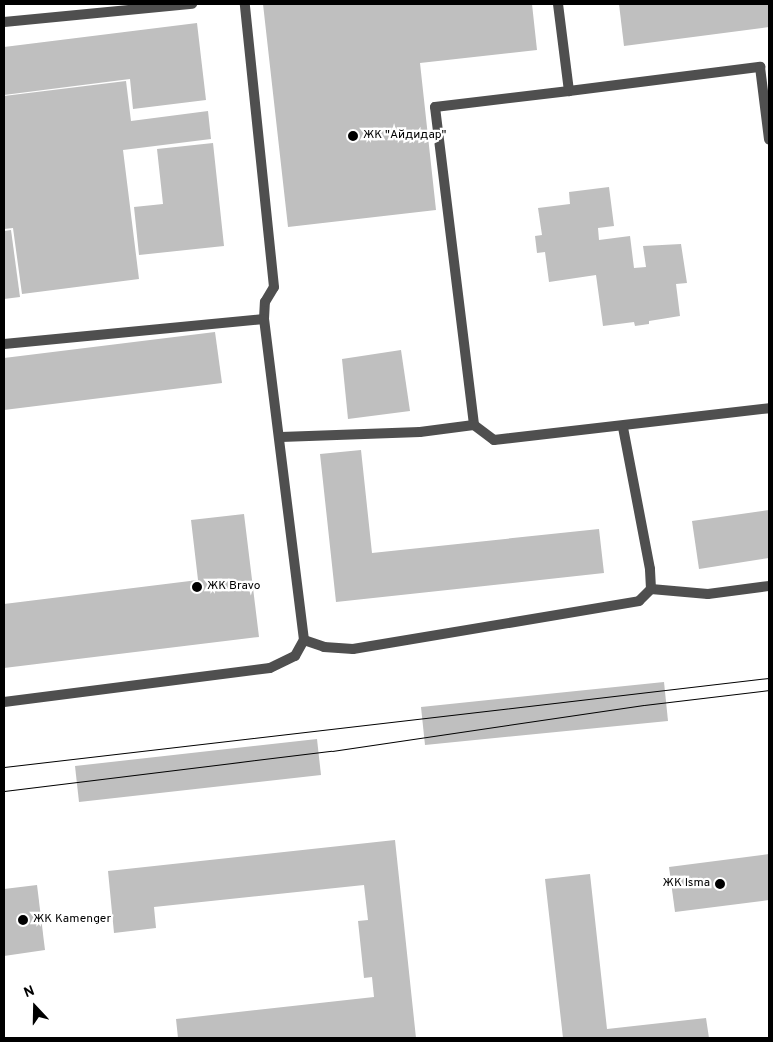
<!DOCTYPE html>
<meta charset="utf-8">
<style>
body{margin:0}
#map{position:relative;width:773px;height:1042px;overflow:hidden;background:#fff;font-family:Overpass,sans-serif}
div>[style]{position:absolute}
.building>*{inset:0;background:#bfbfbf}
.lane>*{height:10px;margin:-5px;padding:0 5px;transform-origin:5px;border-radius:5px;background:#4f4f4f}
.tram>*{height:1px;margin:-0.5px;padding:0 0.5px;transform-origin:0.5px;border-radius:0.5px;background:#000}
.dots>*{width:14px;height:14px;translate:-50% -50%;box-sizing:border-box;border:2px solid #fff;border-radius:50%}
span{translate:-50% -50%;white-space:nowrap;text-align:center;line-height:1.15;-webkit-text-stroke:4.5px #fff;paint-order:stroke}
.poi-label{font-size:12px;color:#000}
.left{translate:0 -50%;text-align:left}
.right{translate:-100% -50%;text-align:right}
.frame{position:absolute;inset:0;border:5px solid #000;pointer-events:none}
.north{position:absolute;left:10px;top:982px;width:50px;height:50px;-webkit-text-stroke:4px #fff;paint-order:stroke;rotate:339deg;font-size:14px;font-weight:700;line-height:20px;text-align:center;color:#000}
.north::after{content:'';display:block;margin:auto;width:18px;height:22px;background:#000;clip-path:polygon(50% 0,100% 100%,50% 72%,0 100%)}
</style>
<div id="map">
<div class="building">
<div style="clip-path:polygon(263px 4px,532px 4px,537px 50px,420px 63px,436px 210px,288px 227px)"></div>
<div style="clip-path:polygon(619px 4px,769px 4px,769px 27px,624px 46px)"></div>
<div style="clip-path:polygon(197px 23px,206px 100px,133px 109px,130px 79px,4px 95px,4px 47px)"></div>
<div style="clip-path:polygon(126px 81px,131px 121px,208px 111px,211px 139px,123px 150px,139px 279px,22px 294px,13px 228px,4px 229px,4px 96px)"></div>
<div style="clip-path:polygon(213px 143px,224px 246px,139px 255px,134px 207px,163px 204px,157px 149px)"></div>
<div style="clip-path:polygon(609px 187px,614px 226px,598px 228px,599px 240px,630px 236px,634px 268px,646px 267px,643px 246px,681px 244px,687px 283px,676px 284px,680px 316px,649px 321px,649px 324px,635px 326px,634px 322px,603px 326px,596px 275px,549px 282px,545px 252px,537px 253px,535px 236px,542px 235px,538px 208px,570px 204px,569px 192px)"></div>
<div style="clip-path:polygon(11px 230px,20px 297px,4px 299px,4px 231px)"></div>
<div style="clip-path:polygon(215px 332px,222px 383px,4px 410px,4px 358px)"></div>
<div style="clip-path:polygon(401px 350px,410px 411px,348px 419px,342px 359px)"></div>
<div style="clip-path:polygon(361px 450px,372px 553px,599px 529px,604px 573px,336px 602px,320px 454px)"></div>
<div style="clip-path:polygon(769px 510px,769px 558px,699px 569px,692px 521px)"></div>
<div style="clip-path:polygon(244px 514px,259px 637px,4px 668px,4px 604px,198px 580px,191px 520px)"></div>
<div style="clip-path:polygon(664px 682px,668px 721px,425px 745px,421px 707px)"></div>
<div style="clip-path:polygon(317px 739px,321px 775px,79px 802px,75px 766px)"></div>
<div style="clip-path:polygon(395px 840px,416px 1038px,178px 1038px,176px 1019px,374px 997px,372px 977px,364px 978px,358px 921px,368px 920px,364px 885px,154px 907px,156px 928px,114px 933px,108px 871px)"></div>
<div style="clip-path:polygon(769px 854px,769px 900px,675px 912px,669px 867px)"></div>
<div style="clip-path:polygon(590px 874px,607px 1029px,706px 1018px,709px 1038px,563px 1038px,545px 879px)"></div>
<div style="clip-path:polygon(37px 885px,45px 950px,4px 956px,4px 889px)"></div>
</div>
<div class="lane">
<div style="left:558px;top:4px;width:88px;rotate:82.8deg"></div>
<div style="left:569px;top:91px;width:135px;rotate:173.2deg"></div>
<div style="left:435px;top:107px;width:320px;rotate:83deg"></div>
<div style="left:474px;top:425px;width:25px;rotate:37deg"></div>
<div style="left:494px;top:440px;width:277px;rotate:-6.6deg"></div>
<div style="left:4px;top:22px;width:189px;rotate:-5.5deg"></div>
<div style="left:569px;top:91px;width:193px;rotate:-7.2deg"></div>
<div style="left:760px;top:67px;width:73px;rotate:82.9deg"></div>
<div style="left:4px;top:344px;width:261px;rotate:-5.5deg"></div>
<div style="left:264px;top:319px;width:17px;rotate:-87deg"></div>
<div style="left:265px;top:302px;width:17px;rotate:-59deg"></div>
<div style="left:274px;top:287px;width:284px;rotate:-95.9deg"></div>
<div style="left:281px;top:437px;width:139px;rotate:-2.1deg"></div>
<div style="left:420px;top:432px;width:54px;rotate:-7.4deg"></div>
<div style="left:651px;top:589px;width:57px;rotate:5deg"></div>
<div style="left:708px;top:594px;width:62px;rotate:-7.5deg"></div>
<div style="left:304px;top:640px;width:21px;rotate:19deg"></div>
<div style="left:324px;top:647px;width:29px;rotate:4deg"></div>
<div style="left:353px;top:649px;width:290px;rotate:-9.5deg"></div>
<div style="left:639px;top:601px;width:17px;rotate:-45deg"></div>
<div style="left:651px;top:589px;width:20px;rotate:-93deg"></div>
<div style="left:650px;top:569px;width:145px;rotate:-100.8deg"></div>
<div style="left:4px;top:702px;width:268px;rotate:-7.3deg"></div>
<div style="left:270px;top:668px;width:28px;rotate:-26deg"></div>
<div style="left:295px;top:656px;width:18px;rotate:-61deg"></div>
<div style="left:304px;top:640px;width:323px;rotate:-97.1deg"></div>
</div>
<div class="tram">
<div style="left:4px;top:767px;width:770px;rotate:-6.64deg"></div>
<div style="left:4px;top:791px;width:330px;rotate:-7deg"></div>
<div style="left:332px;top:751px;width:315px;rotate:-8.4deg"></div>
<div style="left:644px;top:705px;width:126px;rotate:-6.8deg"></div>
</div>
<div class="dots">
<div style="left:353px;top:136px;background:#000"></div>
<div style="left:197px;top:587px;background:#000"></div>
<div style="left:720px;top:884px;background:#000"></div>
<div style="left:23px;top:920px;background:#000"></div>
</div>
<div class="poi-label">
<span class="left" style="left:363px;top:136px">ЖК "Айдидар"</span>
<span class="left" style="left:207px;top:587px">ЖК Bravo</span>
<span class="right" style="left:710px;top:884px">ЖК Isma</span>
<span class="left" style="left:33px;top:920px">ЖК Kamenger</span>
</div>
<div class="frame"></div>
<div class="north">N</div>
</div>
